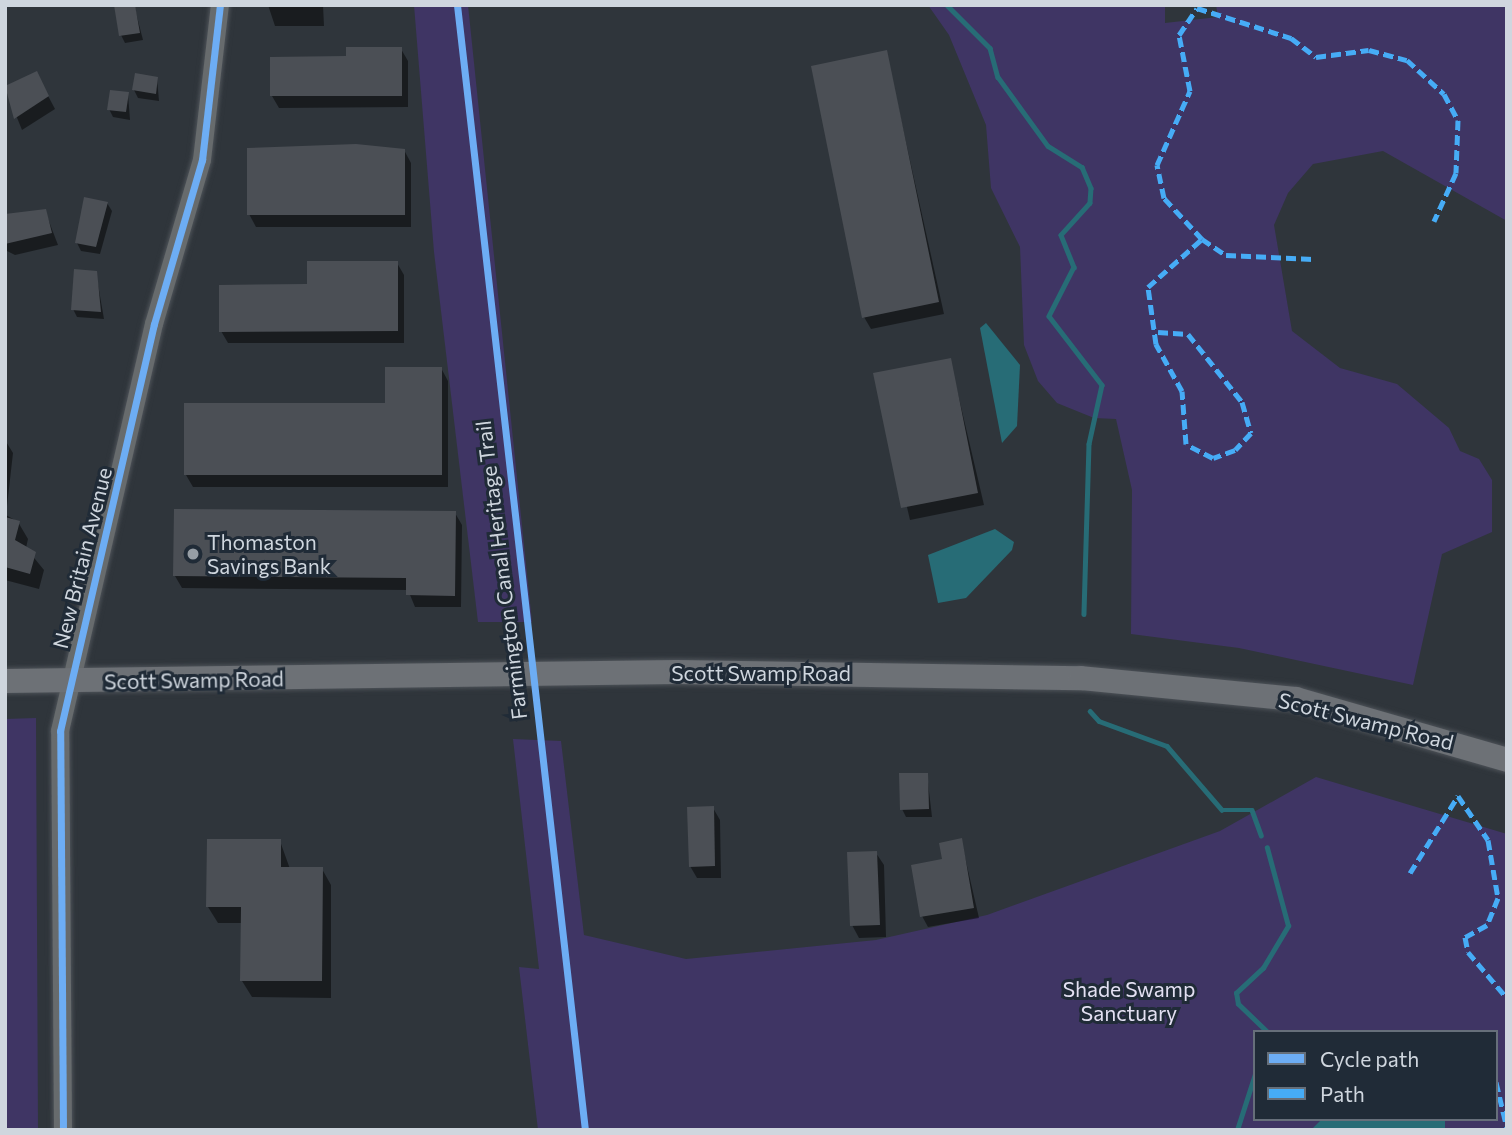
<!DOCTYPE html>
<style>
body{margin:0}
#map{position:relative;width:1512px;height:1135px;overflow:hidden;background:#2f353b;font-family:Commissioner,sans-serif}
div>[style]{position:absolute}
.green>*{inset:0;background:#3f3564}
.water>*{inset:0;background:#276c76}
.shadow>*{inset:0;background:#0007}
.stream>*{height:4.5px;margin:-2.25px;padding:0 2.25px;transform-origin:2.25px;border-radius:2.25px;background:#276c76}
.building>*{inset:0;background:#4b4f55}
.roads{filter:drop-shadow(0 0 2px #4d5258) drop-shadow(0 0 2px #4d5258)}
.minor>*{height:18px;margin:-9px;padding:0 9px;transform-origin:9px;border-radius:9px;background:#676b6d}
.highway>*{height:24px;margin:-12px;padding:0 12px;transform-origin:12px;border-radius:12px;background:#6d7176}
.quiet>*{height:5px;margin-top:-2.5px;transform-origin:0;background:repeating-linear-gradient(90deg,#46acf6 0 10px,transparent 0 15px)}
.cycleway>*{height:7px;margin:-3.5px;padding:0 3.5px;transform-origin:3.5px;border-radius:3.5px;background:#6dadf4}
.dots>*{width:19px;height:19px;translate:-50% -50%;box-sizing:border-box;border:4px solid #202b37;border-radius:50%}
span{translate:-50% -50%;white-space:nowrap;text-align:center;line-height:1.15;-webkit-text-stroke:6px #202b37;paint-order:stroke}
.poi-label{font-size:21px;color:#cfd6de}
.left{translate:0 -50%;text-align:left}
.street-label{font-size:21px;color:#cfd6de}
.park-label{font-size:21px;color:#e3e0f2}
.frame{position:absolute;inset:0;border:7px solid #cfd6de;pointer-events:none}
.legend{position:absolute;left:1253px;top:1030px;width:245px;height:91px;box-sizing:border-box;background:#202b37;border:2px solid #666f7a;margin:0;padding:9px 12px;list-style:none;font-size:21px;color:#cfd6de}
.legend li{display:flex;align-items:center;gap:14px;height:35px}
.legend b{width:35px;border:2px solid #666f7a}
</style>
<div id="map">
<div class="green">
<div style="clip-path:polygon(414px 5px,468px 5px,532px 622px,478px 622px,434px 252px)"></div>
<div style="clip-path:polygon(928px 5px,1165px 5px,1165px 23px,1218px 17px,1216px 5px,1507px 5px,1507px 221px,1383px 151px,1313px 164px,1288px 193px,1274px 225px,1292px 331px,1340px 368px,1397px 384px,1449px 428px,1460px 451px,1479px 459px,1492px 480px,1492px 532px,1442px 554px,1413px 685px,1239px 648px,1131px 634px,1132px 490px,1116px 419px,1094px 418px,1057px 403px,1038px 381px,1024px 345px,1020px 247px,991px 188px,986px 125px,949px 35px)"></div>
<div style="clip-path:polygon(36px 718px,38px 1130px,5px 1130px,5px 719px)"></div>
<div style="clip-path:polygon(evenodd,513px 739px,561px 741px,584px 935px,686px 959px,876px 940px,987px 915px,1220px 831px,1316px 777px,1507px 834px,1507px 1130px,538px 1130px,519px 967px,539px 969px,513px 739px,1255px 1032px,1496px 1032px,1496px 1119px,1255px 1119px,1255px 1032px)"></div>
</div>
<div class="water">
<div style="clip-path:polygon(986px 323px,1020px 365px,1017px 426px,1002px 443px,980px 328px)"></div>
<div style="clip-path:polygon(995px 529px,1014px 542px,1012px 550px,966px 598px,938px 603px,928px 555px)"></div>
<div style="clip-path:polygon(1322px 1119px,1445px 1119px,1445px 1130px,1311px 1130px)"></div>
</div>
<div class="shadow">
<div style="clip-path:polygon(134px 5px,143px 40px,125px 43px,121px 35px)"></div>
<div style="clip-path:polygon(268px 5px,323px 5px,324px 26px,275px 26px)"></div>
<div style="clip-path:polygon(401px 49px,408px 61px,408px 107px,279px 108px,272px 96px,271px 58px,348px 58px)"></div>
<div style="clip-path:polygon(886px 52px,944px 314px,871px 329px,864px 317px)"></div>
<div style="clip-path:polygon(36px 73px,55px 109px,22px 130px,5px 88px)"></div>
<div style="clip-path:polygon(157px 78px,159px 101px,138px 98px,134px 90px)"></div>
<div style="clip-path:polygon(128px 94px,130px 120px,113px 117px,109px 109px)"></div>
<div style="clip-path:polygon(404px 150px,411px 163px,411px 227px,256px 227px,249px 214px)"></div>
<div style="clip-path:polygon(107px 203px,112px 211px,100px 254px,81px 251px,77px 243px)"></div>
<div style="clip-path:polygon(45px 211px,58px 245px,15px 255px,5px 250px,5px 218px)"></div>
<div style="clip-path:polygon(397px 263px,404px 275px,404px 343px,228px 343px,221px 331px,309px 286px)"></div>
<div style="clip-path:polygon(96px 273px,104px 319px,77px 317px,73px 309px)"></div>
<div style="clip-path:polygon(950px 360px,984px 505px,910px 520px,876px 375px)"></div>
<div style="clip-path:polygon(441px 368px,448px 381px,448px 487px,193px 487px,186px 475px,386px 405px)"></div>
<div style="clip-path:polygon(5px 440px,13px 453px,6px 515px,18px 522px,28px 539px,26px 548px,44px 570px,39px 589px,5px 580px)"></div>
<div style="clip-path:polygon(455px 513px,462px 525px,461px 607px,415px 607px,408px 590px,182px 588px,175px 576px)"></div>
<div style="clip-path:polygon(927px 774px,932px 817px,906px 817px,902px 809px)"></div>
<div style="clip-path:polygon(713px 808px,720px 820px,721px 878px,697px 878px,690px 866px)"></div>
<div style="clip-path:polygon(961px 840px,979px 918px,928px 927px,922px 916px,945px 861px)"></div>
<div style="clip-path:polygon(280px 841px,290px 869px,322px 869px,331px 885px,331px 998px,252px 997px,242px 981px,242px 923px,218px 923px,208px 907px)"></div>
<div style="clip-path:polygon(876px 853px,884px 865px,886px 937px,859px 938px,852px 925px)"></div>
<div style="clip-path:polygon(186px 1128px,188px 1130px,156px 1129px)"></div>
</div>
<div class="stream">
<div style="left:947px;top:5px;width:61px;rotate:45deg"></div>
<div style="left:990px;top:48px;width:30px;rotate:75deg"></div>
<div style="left:998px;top:77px;width:85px;rotate:54.1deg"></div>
<div style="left:1048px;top:146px;width:40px;rotate:32deg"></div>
<div style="left:1082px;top:167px;width:23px;rotate:67deg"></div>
<div style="left:1091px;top:188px;width:15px;rotate:94deg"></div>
<div style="left:1090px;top:203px;width:43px;rotate:132.2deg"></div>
<div style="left:1061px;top:235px;width:35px;rotate:68deg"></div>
<div style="left:1074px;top:267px;width:55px;rotate:117deg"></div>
<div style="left:1049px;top:316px;width:87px;rotate:52.5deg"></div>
<div style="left:1102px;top:385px;width:60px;rotate:102.4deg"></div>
<div style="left:1089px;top:444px;width:170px;rotate:91.7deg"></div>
<div style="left:1090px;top:711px;width:13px;rotate:48deg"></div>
<div style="left:1099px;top:721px;width:72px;rotate:20.2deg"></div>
<div style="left:1167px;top:746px;width:84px;rotate:49.3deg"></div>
<div style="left:1222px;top:810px;width:30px"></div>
<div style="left:1252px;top:810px;width:27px;rotate:70deg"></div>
<div style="left:1267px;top:1032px;width:40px;rotate:-136deg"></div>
<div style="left:1238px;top:1004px;width:11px;rotate:-100deg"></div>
<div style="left:1236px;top:993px;width:37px;rotate:-43deg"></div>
<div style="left:1263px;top:968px;width:49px;rotate:-59.2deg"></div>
<div style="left:1288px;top:926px;width:81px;rotate:-105.1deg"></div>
<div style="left:1237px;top:1130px;width:59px;rotate:-72.2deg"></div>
</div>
<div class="building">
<div style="clip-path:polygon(114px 5px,135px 5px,140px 33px,119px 36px)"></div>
<div style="clip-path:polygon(346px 47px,402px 47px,402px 96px,270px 96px,270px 57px,346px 56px)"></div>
<div style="clip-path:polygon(887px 50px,939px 302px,862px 318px,811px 66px)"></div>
<div style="clip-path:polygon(37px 71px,49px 96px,14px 119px,5px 86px)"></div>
<div style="clip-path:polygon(135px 73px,158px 77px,156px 94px,132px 90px)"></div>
<div style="clip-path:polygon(110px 90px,129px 92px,126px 112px,107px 110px)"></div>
<div style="clip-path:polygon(356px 144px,405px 149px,405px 215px,247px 215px,247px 148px)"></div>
<div style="clip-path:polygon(84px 197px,108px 202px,96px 247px,75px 243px)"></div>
<div style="clip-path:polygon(46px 209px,52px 233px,5px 244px,5px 214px)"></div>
<div style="clip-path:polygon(307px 261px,398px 261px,398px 331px,219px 332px,219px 285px,307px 284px)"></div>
<div style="clip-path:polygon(74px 269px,97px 271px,101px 312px,71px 310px)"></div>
<div style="clip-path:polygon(951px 358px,978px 493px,901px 508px,873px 373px)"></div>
<div style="clip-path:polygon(385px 367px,442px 367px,442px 475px,184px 475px,184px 403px,385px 403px)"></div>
<div style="clip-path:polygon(174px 509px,456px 511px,455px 596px,406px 595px,406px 578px,173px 576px)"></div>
<div style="clip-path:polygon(5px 517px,20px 521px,15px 540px,36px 552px,30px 574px,5px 567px)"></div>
<div style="clip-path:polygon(899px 773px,928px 773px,929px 809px,900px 810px)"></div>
<div style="clip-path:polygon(714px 806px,715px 866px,689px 867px,687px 807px)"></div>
<div style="clip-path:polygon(962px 838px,974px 908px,920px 917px,911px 865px,942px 859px,939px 843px)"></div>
<div style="clip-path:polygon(207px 839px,281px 839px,281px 867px,323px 867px,322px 981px,240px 981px,241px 907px,206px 907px)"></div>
<div style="clip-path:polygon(877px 851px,880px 925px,850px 926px,847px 852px)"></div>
</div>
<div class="roads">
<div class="minor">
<div style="left:63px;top:1130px;width:399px;rotate:-90.4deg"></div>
<div style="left:60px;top:731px;width:418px;rotate:-77deg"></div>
<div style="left:154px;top:324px;width:171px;rotate:-73.7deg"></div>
<div style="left:202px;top:160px;width:156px;rotate:-83.4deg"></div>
</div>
<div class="highway">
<div style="left:5px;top:681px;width:672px;rotate:-0.77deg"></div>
<div style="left:677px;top:672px;width:404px;rotate:0.9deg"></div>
<div style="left:1081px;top:678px;width:216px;rotate:5.6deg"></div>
<div style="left:1296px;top:699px;width:220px;rotate:16.1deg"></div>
</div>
</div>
<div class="quiet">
<div style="left:1202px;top:239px;width:56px;rotate:-132.8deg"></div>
<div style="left:1164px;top:198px;width:34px;rotate:-102deg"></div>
<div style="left:1157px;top:165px;width:81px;rotate:-66deg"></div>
<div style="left:1190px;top:91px;width:57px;rotate:-101.1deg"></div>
<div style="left:1179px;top:35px;width:32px;rotate:-56deg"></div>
<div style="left:1197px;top:8px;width:99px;rotate:17.7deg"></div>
<div style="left:1291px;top:38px;width:31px;rotate:37deg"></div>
<div style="left:1316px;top:57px;width:53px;rotate:-7.5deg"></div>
<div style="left:1369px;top:50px;width:39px;rotate:15deg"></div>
<div style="left:1407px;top:60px;width:50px;rotate:42.6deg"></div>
<div style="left:1444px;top:94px;width:30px;rotate:62deg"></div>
<div style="left:1458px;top:120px;width:53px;rotate:92.2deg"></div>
<div style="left:1456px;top:173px;width:53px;rotate:114.6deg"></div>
<div style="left:1158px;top:332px;width:30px;rotate:4deg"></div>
<div style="left:1188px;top:334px;width:87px;rotate:51.5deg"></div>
<div style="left:1242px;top:402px;width:32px;rotate:74deg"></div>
<div style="left:1251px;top:433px;width:23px;rotate:133deg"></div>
<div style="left:1235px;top:450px;width:23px;rotate:160deg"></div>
<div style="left:1213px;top:458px;width:30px;rotate:-153deg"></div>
<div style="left:1186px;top:444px;width:53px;rotate:-94.3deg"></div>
<div style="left:1182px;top:391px;width:54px;rotate:-119deg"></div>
<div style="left:1156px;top:344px;width:58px;rotate:-98deg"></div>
<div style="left:1148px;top:287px;width:72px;rotate:-41.6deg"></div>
<div style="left:1202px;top:239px;width:29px;rotate:34deg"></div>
<div style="left:1226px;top:255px;width:87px;rotate:2.6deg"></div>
<div style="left:1410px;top:873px;width:91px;rotate:-58.1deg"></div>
<div style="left:1458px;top:796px;width:53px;rotate:55.7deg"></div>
<div style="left:1488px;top:840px;width:59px;rotate:80.2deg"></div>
<div style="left:1498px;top:898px;width:29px;rotate:112deg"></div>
<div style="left:1487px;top:925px;width:25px;rotate:151deg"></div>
<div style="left:1465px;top:937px;width:15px;rotate:79deg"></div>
<div style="left:1468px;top:952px;width:60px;rotate:49.7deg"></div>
<div style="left:1496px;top:1082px;width:47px;rotate:76.6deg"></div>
</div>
<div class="cycleway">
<div style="left:457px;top:5px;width:1132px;rotate:83.51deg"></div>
<div style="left:63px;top:1130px;width:399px;rotate:-90.4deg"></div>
<div style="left:60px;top:731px;width:418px;rotate:-77deg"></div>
<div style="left:154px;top:324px;width:171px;rotate:-73.7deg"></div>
<div style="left:202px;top:160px;width:156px;rotate:-83.4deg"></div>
</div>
<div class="dots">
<div style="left:193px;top:554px;background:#979ea5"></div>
</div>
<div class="poi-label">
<span class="left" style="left:207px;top:554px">Thomaston<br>Savings Bank</span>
</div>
<div class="street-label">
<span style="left:82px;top:558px;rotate:-76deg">New Britain Avenue</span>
<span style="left:501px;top:570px;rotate:-97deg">Farmington Canal Heritage Trail</span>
<span style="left:761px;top:673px">Scott Swamp Road</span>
<span style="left:194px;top:680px;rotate:-1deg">Scott Swamp Road</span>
<span style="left:1366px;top:721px;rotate:14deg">Scott Swamp Road</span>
</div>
<div class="park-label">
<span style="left:1129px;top:1001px">Shade Swamp<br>Sanctuary</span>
</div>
<div class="frame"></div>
<ul class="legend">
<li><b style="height:9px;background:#6dadf4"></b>Cycle path</li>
<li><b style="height:9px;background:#46acf6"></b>Path</li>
</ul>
</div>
